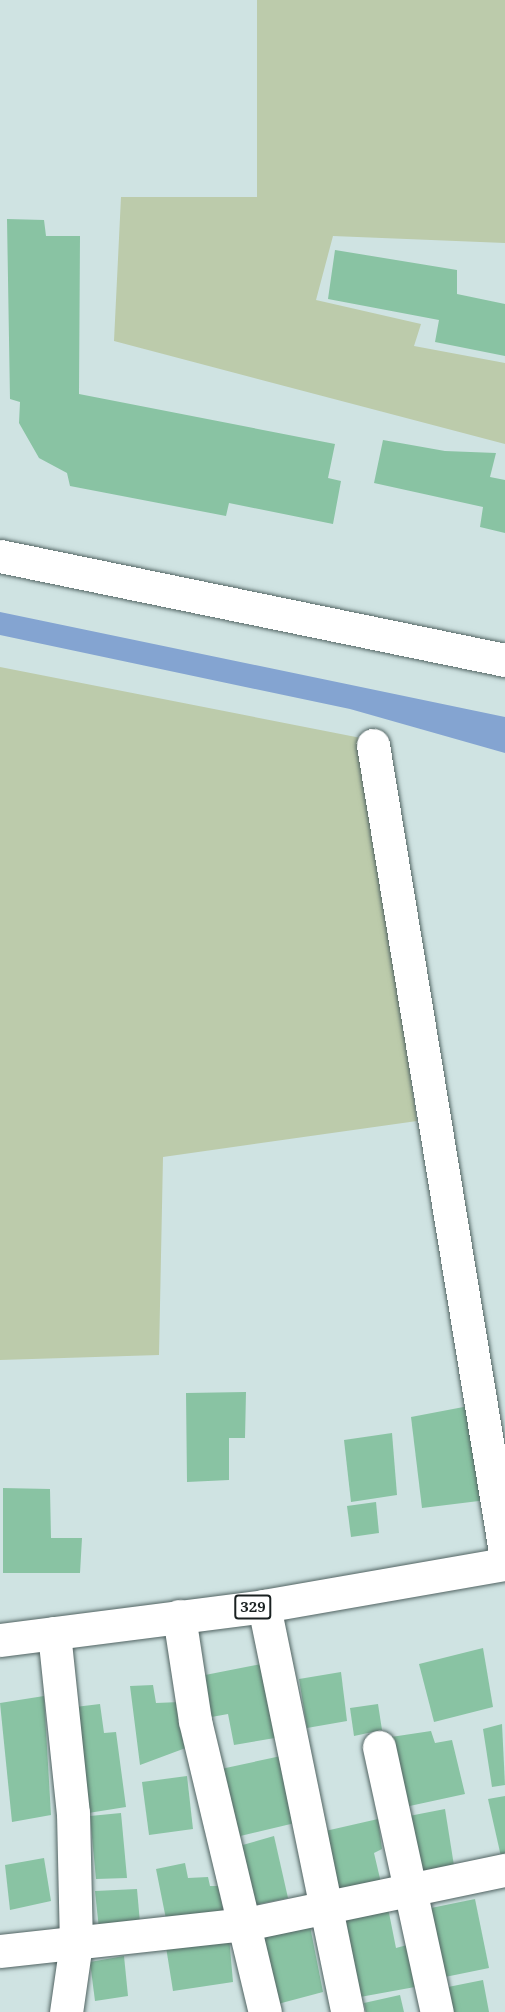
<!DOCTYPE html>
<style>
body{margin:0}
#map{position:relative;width:505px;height:2012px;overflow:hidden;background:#cfe3e2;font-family:"Noto Serif",serif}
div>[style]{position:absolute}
.green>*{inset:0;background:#bccbab}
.water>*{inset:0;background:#84a4d1}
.building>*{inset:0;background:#89c3a3}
.roads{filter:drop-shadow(0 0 2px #526463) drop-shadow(0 0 2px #526463)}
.minor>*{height:33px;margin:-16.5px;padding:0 16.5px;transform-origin:16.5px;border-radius:16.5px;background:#fff}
.highway>*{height:33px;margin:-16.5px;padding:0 16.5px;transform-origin:16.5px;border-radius:16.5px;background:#fff}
span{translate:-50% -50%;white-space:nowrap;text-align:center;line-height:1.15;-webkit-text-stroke:4.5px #fff;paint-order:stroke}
.shield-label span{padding:2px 4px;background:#fff;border:2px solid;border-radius:4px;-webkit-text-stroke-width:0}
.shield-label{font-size:15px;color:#1a2121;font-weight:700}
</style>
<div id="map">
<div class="green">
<div style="clip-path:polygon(257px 0,505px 0,505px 243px,333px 236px,316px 300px,421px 324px,414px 346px,505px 363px,505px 444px,114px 341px,121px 197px,257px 197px)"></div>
<div style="clip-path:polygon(0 667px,361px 738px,417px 1121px,163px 1157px,159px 1355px,0 1360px)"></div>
</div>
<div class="water">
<div style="clip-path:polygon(0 612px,505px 717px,505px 753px,350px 709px,0 635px)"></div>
</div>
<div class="building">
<div style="clip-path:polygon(7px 219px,44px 220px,46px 236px,80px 236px,79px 394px,335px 444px,328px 478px,341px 481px,333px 524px,229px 503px,226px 516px,70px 486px,67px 473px,39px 458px,19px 423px,20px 402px,10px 399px)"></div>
<div style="clip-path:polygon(335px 250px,457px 270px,457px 294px,505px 304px,505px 356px,435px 342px,439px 320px,328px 299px)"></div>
<div style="clip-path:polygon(383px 440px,445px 451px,496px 453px,490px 477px,505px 480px,505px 533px,480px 527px,483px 507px,374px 483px)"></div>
<div style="clip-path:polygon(246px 1392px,245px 1438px,229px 1438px,229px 1480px,187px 1482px,186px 1393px)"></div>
<div style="clip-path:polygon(474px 1405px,487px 1500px,422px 1508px,411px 1417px)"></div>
<div style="clip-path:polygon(392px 1433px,397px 1495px,351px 1502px,344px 1440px)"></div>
<div style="clip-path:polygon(3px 1488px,50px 1489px,51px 1538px,82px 1538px,80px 1573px,3px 1573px)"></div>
<div style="clip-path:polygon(376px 1502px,379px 1533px,351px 1537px,347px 1506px)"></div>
<div style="clip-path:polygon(483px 1648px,493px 1707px,434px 1722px,419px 1664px)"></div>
<div style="clip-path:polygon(261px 1664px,275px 1738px,234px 1745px,228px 1714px,206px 1718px,200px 1676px)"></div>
<div style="clip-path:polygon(341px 1672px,347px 1721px,307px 1728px,299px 1679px)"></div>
<div style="clip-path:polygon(153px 1685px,156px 1703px,180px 1702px,191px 1746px,140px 1765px,130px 1686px)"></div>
<div style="clip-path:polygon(44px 1696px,51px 1815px,12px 1822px,0 1703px)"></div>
<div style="clip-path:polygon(100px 1704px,104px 1733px,116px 1732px,126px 1807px,82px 1814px,67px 1708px)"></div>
<div style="clip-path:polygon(378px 1704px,382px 1730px,354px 1736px,350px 1708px)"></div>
<div style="clip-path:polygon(502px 1724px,505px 1785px,492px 1787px,483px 1729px)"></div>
<div style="clip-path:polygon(431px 1731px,435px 1743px,452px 1740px,465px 1794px,405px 1807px,391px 1737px)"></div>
<div style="clip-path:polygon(281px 1756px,295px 1823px,236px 1837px,221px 1769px)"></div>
<div style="clip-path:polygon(187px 1776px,193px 1829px,149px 1835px,142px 1782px)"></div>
<div style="clip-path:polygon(505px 1796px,505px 1860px,502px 1861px,488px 1799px)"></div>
<div style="clip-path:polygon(445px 1809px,455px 1872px,421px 1879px,409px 1816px)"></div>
<div style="clip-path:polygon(121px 1813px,127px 1878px,96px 1879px,90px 1816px)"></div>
<div style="clip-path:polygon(378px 1819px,382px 1849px,374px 1853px,382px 1887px,336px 1897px,321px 1832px)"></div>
<div style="clip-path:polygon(274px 1836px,288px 1898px,254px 1905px,239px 1846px)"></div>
<div style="clip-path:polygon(44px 1858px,51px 1901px,10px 1910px,5px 1865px)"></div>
<div style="clip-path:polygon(185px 1863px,188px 1878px,208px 1877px,210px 1886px,218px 1886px,224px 1914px,167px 1924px,156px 1869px)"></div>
<div style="clip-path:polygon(137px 1889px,140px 1923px,99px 1929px,95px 1891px)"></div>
<div style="clip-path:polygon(475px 1899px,489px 1968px,445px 1977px,431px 1908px)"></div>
<div style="clip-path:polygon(387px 1903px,396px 1948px,418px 1942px,426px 1985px,360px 1997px,343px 1914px)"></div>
<div style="clip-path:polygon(309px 1921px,323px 1992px,274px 2005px,257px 1932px)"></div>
<div style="clip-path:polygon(229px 1937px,233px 1982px,173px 1991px,166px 1947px)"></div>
<div style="clip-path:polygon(124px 1956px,128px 1996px,95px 2001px,90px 1962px)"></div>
<div style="clip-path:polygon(483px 1980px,489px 2012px,453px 2012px,448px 1987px)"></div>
<div style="clip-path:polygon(400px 1995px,404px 2012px,366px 2012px,364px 2003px)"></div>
</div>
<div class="roads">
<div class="minor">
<div style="left:0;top:556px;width:516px;rotate:11.64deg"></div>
<div style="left:373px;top:745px;width:818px;rotate:80.71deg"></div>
<div style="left:264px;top:1606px;width:414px;rotate:78.4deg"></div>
<div style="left:179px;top:1616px;width:106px;rotate:81.3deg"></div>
<div style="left:195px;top:1721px;width:299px;rotate:76.5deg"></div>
<div style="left:54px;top:1633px;width:181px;rotate:84deg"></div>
<div style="left:73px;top:1813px;width:130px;rotate:88.7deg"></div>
<div style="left:76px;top:1943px;width:70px;rotate:98.2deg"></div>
<div style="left:379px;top:1747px;width:271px;rotate:77.7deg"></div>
<div style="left:0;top:1951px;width:247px;rotate:-6.3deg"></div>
<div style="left:246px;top:1924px;width:265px;rotate:-11.8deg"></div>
</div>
<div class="highway">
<div style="left:0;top:1640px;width:266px;rotate:-7.3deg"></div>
<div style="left:264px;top:1606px;width:245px;rotate:-9.9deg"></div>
</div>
</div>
<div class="shield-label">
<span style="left:253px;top:1607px">329</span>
</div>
</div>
